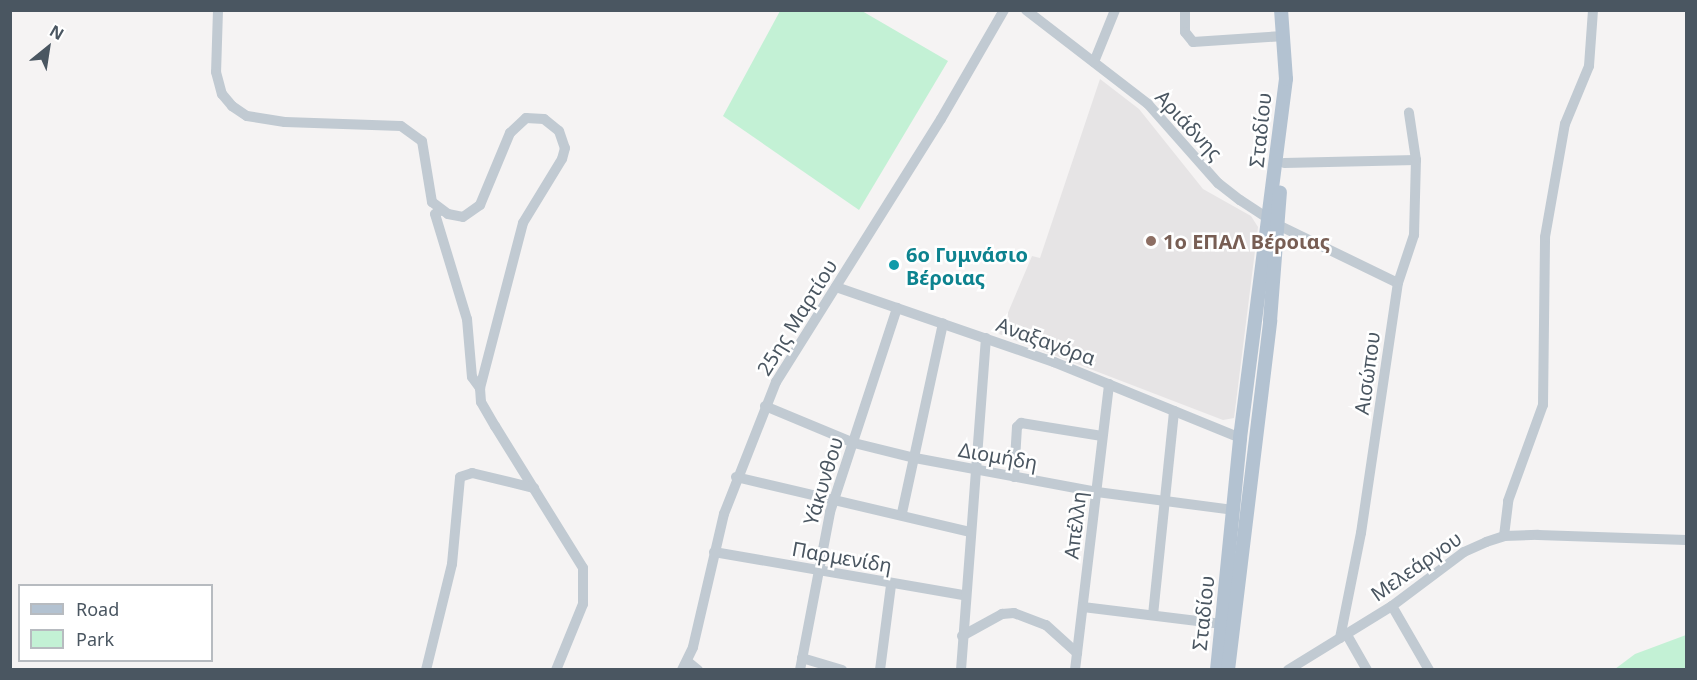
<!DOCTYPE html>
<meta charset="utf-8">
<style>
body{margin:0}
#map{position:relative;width:1697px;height:680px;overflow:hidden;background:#f5f3f3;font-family:"Noto Sans",sans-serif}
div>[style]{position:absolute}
.education>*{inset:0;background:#e6e4e5}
.green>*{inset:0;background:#c3f1d5}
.minor>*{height:10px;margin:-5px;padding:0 5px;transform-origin:5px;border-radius:5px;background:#c1cad2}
.major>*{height:14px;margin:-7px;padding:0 7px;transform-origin:7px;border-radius:7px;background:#b3c2d1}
.dots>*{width:16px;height:16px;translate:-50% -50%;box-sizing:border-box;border:3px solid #fff;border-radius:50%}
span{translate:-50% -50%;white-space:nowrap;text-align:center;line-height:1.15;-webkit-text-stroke:5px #fff;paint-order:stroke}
.street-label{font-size:20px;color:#4a5661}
.education-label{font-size:20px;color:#785e54;font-weight:700}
.left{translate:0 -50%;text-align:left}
.culture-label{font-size:20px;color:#0d838f;font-weight:700}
.frame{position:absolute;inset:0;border:12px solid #4a5661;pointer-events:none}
.legend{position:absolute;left:18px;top:584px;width:195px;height:78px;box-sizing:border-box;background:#fff;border:2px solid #b7bbc0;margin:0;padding:8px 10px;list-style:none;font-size:18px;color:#4a5661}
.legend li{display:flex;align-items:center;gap:12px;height:30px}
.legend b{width:30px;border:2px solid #b7bbc0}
.north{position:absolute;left:18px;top:18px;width:60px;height:60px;-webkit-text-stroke:4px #fff;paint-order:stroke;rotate:30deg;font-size:16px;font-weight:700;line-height:24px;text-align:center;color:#4a5661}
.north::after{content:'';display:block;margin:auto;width:21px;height:27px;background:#4a5661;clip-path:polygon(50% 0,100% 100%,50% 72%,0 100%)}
</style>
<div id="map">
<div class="education">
<div style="clip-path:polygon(1100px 79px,1139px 109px,1203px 189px,1251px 216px,1258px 227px,1234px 418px,1223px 420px,999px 334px,1032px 256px,1040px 258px)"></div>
</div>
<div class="green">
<div style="clip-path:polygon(780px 11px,862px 11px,948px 61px,859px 210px,723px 116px)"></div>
<div style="clip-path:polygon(1686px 635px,1686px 669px,1615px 669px,1635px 654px)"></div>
</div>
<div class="minor">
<div style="left:218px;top:10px;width:62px;rotate:91.8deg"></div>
<div style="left:216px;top:72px;width:23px;rotate:75deg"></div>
<div style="left:222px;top:94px;width:16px;rotate:50deg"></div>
<div style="left:232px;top:106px;width:18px;rotate:34deg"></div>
<div style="left:247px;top:116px;width:38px;rotate:9deg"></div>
<div style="left:285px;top:122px;width:116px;rotate:2deg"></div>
<div style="left:401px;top:126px;width:26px;rotate:36deg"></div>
<div style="left:422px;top:141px;width:62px;rotate:80.7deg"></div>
<div style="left:432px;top:202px;width:20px;rotate:37deg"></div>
<div style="left:448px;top:214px;width:15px;rotate:11deg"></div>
<div style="left:463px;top:217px;width:21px;rotate:-35deg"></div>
<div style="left:480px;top:205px;width:78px;rotate:-67.4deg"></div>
<div style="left:510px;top:133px;width:22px;rotate:-43deg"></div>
<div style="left:526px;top:118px;width:18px;rotate:3deg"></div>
<div style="left:544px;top:119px;width:19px;rotate:39deg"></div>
<div style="left:559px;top:131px;width:18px;rotate:71deg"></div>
<div style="left:565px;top:148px;width:11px;rotate:105deg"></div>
<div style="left:562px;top:159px;width:75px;rotate:121.4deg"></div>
<div style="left:523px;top:223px;width:171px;rotate:104.6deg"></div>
<div style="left:480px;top:388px;width:14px;rotate:86deg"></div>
<div style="left:481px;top:402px;width:28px;rotate:60deg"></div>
<div style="left:495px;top:426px;width:167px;rotate:58.2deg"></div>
<div style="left:583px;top:568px;width:36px;rotate:90deg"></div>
<div style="left:583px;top:604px;width:71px;rotate:112.2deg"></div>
<div style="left:1026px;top:10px;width:154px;rotate:37.6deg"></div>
<div style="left:1148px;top:104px;width:106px;rotate:48.5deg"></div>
<div style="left:1218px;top:183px;width:28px;rotate:38deg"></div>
<div style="left:1240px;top:200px;width:45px;rotate:33.3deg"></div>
<div style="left:1278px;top:225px;width:133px;rotate:25.8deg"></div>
<div style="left:1185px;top:10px;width:22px;rotate:90deg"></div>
<div style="left:1185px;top:32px;width:13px;rotate:51deg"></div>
<div style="left:1193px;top:42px;width:91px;rotate:-3.8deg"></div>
<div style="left:1094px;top:62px;width:56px;rotate:-68deg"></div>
<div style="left:1284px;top:163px;width:132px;rotate:-1.3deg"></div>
<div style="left:441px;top:210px;width:7px;rotate:146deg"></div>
<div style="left:435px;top:214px;width:110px;rotate:73.1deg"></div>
<div style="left:467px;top:319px;width:58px;rotate:85.1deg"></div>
<div style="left:472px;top:377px;width:14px;rotate:54deg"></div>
<div style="left:836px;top:287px;width:231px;rotate:19deg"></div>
<div style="left:1054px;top:362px;width:201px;rotate:22.2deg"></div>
<div style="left:765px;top:406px;width:96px;rotate:22.6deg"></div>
<div style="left:854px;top:443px;width:63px;rotate:13.8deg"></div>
<div style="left:915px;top:458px;width:185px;rotate:10.6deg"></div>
<div style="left:1097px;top:492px;width:137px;rotate:7.5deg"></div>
<div style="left:736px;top:477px;width:241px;rotate:13.2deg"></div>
<div style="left:1014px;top:477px;width:50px;rotate:-86.6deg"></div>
<div style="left:1017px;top:427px;width:6px;rotate:-45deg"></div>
<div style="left:1021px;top:423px;width:82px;rotate:9.1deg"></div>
<div style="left:902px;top:513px;width:194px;rotate:-77.8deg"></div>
<div style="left:1504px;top:536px;width:35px;rotate:-83deg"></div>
<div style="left:1508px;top:501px;width:102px;rotate:-70deg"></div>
<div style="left:1543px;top:405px;width:168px;rotate:-89.3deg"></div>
<div style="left:1545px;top:237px;width:115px;rotate:-80deg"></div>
<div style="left:1565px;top:124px;width:63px;rotate:-67.5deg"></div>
<div style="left:1589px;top:66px;width:56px;rotate:-85.9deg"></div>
<div style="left:714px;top:552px;width:254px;rotate:9.8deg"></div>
<div style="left:1392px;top:606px;width:74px;rotate:60deg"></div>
<div style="left:1083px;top:607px;width:140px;rotate:7deg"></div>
<div style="left:1153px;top:615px;width:205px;rotate:-84.1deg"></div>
<div style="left:1347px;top:635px;width:40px;rotate:60.3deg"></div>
<div style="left:962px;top:636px;width:46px;rotate:-28.8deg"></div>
<div style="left:1002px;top:614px;width:12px;rotate:-5deg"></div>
<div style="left:1014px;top:613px;width:34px;rotate:21deg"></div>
<div style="left:1046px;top:625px;width:42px;rotate:42.1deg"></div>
<div style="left:1340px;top:638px;width:107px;rotate:-78.7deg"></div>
<div style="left:1361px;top:533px;width:253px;rotate:-81.6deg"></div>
<div style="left:1398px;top:283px;width:51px;rotate:-71.6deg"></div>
<div style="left:1414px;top:235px;width:75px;rotate:-88.5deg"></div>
<div style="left:1416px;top:160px;width:48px;rotate:-98.5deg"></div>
<div style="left:802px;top:658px;width:42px;rotate:16.7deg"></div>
<div style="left:688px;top:662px;width:13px;rotate:39deg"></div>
<div style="left:426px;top:670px;width:109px;rotate:-76.2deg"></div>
<div style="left:452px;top:564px;width:87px;rotate:-84.7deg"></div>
<div style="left:460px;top:477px;width:13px;rotate:-18deg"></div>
<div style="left:472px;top:473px;width:64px;rotate:13.6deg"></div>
<div style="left:682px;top:670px;width:25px;rotate:-64deg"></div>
<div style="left:693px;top:647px;width:137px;rotate:-76.9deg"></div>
<div style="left:724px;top:514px;width:142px;rotate:-68.5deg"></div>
<div style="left:776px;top:382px;width:310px;rotate:-57.9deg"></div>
<div style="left:941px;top:119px;width:126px;rotate:-60deg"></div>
<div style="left:800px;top:670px;width:161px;rotate:-79.2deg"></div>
<div style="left:830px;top:512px;width:215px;rotate:-71.8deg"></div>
<div style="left:880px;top:670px;width:86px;rotate:-82.6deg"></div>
<div style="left:961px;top:670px;width:333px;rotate:-85.7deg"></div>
<div style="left:1075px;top:670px;width:288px;rotate:-83.2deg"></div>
<div style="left:1288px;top:670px;width:122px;rotate:-31.6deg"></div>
<div style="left:1392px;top:606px;width:90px;rotate:-36.9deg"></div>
<div style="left:1464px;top:552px;width:24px;rotate:-24deg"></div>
<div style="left:1486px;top:542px;width:19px;rotate:-18deg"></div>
<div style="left:1504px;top:536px;width:34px;rotate:-2deg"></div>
<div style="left:1538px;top:535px;width:148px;rotate:1.9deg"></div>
</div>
<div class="major">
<div style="left:1217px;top:670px;width:233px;rotate:-84.3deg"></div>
<div style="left:1240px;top:438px;width:362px;rotate:-82.7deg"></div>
<div style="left:1286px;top:79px;width:69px;rotate:-94.1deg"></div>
<div style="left:1228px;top:670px;width:352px;rotate:-83.1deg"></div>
<div style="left:1270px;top:321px;width:129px;rotate:-85.6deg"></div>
</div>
<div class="dots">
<div style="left:1151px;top:241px;background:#8d6e63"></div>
<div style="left:894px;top:265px;background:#0f9aa8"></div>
</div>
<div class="street-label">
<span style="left:1189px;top:125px;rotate:47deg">Αριάδνης</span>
<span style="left:1260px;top:130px;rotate:-84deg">Σταδίου</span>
<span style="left:797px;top:317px;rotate:-58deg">25ης Μαρτίου</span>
<span style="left:1046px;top:341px;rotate:20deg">Αναξαγόρα</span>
<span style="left:1367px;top:373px;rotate:-82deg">Αισώπου</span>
<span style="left:998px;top:456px;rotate:10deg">Διομήδη</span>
<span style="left:823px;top:481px;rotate:-73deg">Υάκυνθου</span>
<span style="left:1075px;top:525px;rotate:-83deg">Απέλλη</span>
<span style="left:842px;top:557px;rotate:10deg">Παρμενίδη</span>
<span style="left:1416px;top:566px;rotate:-35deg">Μελεάργου</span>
<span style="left:1203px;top:613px;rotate:-84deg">Σταδίου</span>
</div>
<div class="education-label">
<span class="left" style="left:1163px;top:241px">1ο ΕΠΑΛ Βέροιας</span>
</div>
<div class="culture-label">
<span class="left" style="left:906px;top:266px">6ο Γυμνάσιο<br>Βέροιας</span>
</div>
<div class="frame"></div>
<ul class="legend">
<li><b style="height:8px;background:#b3c2d1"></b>Road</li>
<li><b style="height:16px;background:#c3f1d5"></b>Park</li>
</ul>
<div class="north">N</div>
</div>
